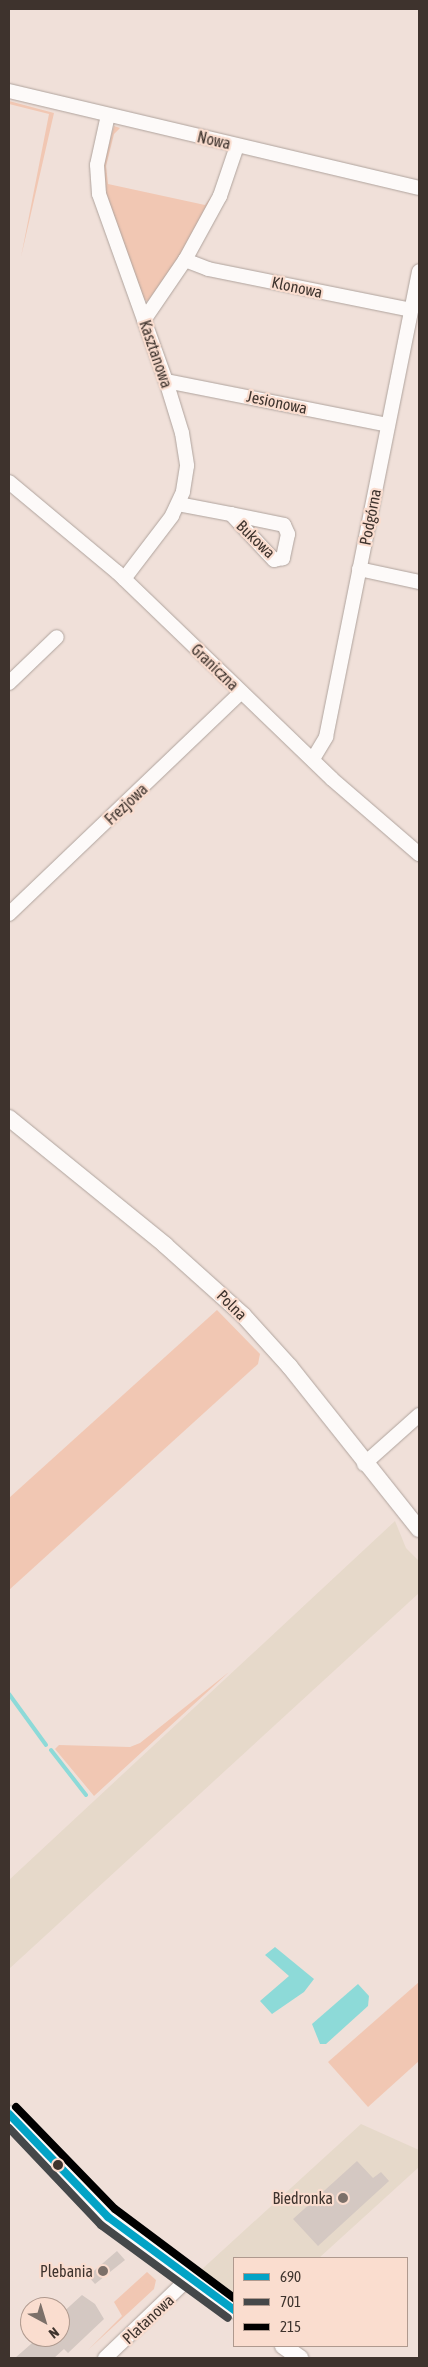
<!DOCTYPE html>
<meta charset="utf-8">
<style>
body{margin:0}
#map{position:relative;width:428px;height:2367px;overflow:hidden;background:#f0e0d9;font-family:"Asap Condensed",sans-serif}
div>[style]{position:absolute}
.commercial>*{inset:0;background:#e6d9ca}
.green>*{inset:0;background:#f1c7b3}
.water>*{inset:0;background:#8ddad8}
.stream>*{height:4px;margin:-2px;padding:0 2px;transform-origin:2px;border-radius:2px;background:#8ddad8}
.building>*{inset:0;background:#d4c8c2}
.roads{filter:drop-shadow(0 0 1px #afa39d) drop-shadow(0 0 1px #afa39d)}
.minor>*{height:14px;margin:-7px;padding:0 7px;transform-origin:7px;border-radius:7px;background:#fdfaf9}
.tertiary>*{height:16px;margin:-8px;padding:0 8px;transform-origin:8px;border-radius:8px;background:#fdfaf9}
.bus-1>*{height:8px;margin:-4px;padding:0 4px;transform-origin:4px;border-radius:4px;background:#03a3c6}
.bus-2>*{height:8px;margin:-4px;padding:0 4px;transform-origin:4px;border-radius:4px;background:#45484a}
.bus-3>*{height:8px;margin:-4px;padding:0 4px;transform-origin:4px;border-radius:4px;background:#000}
.dots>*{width:14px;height:14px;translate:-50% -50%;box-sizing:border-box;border:2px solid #faddcf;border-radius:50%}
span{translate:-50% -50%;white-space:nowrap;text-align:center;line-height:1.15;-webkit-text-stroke:4.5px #faddcf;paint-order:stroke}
.street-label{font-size:16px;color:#3e332d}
.poi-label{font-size:16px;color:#3e332d}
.right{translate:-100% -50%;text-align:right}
.frame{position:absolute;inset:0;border:10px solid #3e332d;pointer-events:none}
.legend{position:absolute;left:233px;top:2257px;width:175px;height:90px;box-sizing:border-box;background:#faddcf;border:1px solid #af998e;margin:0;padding:6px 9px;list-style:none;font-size:15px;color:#3e332d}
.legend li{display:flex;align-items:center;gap:10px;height:25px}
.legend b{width:25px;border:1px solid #af998e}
.north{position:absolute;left:20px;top:2297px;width:50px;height:50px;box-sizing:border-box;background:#faddcf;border:1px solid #af998e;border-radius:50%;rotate:141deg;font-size:14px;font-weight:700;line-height:20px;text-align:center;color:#3e332d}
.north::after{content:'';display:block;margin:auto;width:18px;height:22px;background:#7c7069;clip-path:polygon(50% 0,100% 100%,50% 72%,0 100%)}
</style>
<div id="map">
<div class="commercial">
<div style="clip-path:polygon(395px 1521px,406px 1548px,419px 1561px,419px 1593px,9px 1969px,9px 1880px)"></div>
<div style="clip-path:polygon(361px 2124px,419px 2150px,419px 2167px,319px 2258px,234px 2258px,234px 2297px,200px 2271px)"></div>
</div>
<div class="green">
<div style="clip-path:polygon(9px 101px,54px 113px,21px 257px,49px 114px,9px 104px)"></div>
<div style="clip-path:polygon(114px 126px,120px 128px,114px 134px,106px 166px,108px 184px,205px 205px,217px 189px,184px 250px,148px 301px,144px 300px,105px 193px,103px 167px)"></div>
<div style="clip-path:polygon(217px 1310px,260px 1354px,258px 1364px,9px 1590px,9px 1498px)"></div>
<div style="clip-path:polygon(229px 1672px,94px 1796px,55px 1749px,59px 1745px,130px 1747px,140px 1743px)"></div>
<div style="clip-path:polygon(419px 1982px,419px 2061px,368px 2107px,328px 2062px)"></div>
<div style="clip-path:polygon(147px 2272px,156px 2280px,154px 2289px,88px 2350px,122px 2316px,114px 2302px)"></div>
</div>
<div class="water">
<div style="clip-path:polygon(275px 1947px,314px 1979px,304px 1992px,272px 2014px,260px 2001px,289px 1976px,265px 1955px)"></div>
<div style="clip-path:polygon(358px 1984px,369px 1996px,368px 2006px,326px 2044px,320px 2044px,312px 2024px)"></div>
</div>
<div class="stream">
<div style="left:9px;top:1694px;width:63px;rotate:54deg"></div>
<div style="left:51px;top:1750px;width:57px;rotate:52.1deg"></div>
</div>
<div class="building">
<div style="clip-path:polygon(357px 2161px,373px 2178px,381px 2172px,389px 2181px,318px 2246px,293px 2219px)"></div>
<div style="clip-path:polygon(117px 2251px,125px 2260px,95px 2284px,88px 2276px)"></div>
<div style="clip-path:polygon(82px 2295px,95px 2304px,104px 2319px,68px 2353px,64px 2349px,54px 2358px,15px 2358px,39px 2337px,60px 2337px,60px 2315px)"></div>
</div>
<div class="roads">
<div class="minor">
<div style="left:9px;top:91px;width:421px;rotate:13.3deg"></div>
<div style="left:108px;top:115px;width:51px;rotate:102.4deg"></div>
<div style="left:97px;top:165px;width:29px;rotate:86deg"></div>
<div style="left:99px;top:194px;width:199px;rotate:70.3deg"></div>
<div style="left:166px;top:381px;width:54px;rotate:72.9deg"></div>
<div style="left:182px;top:433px;width:33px;rotate:81deg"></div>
<div style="left:187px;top:466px;width:26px;rotate:99deg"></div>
<div style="left:183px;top:492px;width:26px;rotate:115deg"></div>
<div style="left:172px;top:516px;width:79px;rotate:127.3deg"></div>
<div style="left:185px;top:260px;width:25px;rotate:21deg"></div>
<div style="left:208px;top:269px;width:207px;rotate:11.4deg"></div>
<div style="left:144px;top:320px;width:73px;rotate:-55.7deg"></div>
<div style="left:185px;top:260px;width:73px;rotate:-61.3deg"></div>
<div style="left:220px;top:196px;width:53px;rotate:-71.2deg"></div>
<div style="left:166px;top:381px;width:226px;rotate:11.2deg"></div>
<div style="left:9px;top:482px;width:141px;rotate:39.8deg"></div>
<div style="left:117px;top:572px;width:298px;rotate:43.9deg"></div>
<div style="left:332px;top:779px;width:115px;rotate:40.8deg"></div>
<div style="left:178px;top:504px;width:54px;rotate:10.7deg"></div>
<div style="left:231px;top:514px;width:54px;rotate:11.7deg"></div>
<div style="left:284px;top:525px;width:10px;rotate:66deg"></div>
<div style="left:288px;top:534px;width:25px;rotate:102deg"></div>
<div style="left:283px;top:558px;width:9px;rotate:167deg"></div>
<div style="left:274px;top:560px;width:63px;rotate:-133.1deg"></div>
<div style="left:359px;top:569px;width:61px;rotate:12.2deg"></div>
<div style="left:9px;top:683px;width:66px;rotate:-43.8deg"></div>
<div style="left:313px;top:759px;width:26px;rotate:-59deg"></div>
<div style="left:326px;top:737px;width:475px;rotate:-78.7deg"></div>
<div style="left:9px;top:914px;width:321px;rotate:-43.7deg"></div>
<div style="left:364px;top:1464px;width:74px;rotate:-41.7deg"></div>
<div style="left:105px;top:2358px;width:116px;rotate:-43.6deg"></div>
</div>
<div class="tertiary">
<div style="left:9px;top:1118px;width:201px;rotate:39.1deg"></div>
<div style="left:165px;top:1245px;width:105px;rotate:41.9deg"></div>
<div style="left:243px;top:1315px;width:70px;rotate:47.9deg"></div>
<div style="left:290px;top:1367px;width:207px;rotate:51.5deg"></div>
<div style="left:9px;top:2114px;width:143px;rotate:46.1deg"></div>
<div style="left:108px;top:2217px;width:157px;rotate:36.4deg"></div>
<div style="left:283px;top:2346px;width:21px;rotate:35deg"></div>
</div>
</div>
<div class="bus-1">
<div style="left:9px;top:2114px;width:143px;rotate:46.1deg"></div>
<div style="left:108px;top:2217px;width:157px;rotate:36.4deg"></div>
</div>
<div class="bus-2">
<div style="left:9px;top:2128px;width:134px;rotate:46.5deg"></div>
<div style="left:101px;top:2225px;width:157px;rotate:36.2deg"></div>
</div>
<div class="bus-3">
<div style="left:16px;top:2107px;width:142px;rotate:45.9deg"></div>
<div style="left:115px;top:2209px;width:149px;rotate:36.8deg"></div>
</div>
<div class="dots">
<div style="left:58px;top:2165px;background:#3e332d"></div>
<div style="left:343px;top:2198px;background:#7c7069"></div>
<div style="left:103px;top:2271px;background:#7c7069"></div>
</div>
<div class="street-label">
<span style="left:214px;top:140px;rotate:13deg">Nowa</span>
<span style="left:297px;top:287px;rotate:12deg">Klonowa</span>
<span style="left:156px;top:354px;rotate:71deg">Kasztanowa</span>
<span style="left:277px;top:402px;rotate:12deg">Jesionowa</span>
<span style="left:370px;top:517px;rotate:-79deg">Podgórna</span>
<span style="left:256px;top:539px;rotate:44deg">Bukowa</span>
<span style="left:215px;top:667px;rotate:44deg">Graniczna</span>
<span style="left:126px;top:804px;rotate:-43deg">Frezjowa</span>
<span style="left:232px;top:1305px;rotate:45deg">Polna</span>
<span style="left:148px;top:2319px;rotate:-43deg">Platanowa</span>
</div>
<div class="poi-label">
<span class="right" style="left:333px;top:2198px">Biedronka</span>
<span class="right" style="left:93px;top:2271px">Plebania</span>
</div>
<div class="frame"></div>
<ul class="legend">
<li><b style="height:6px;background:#03a3c6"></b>690</li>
<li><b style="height:6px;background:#45484a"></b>701</li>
<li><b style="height:6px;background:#000"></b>215</li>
</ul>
<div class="north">N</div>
</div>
